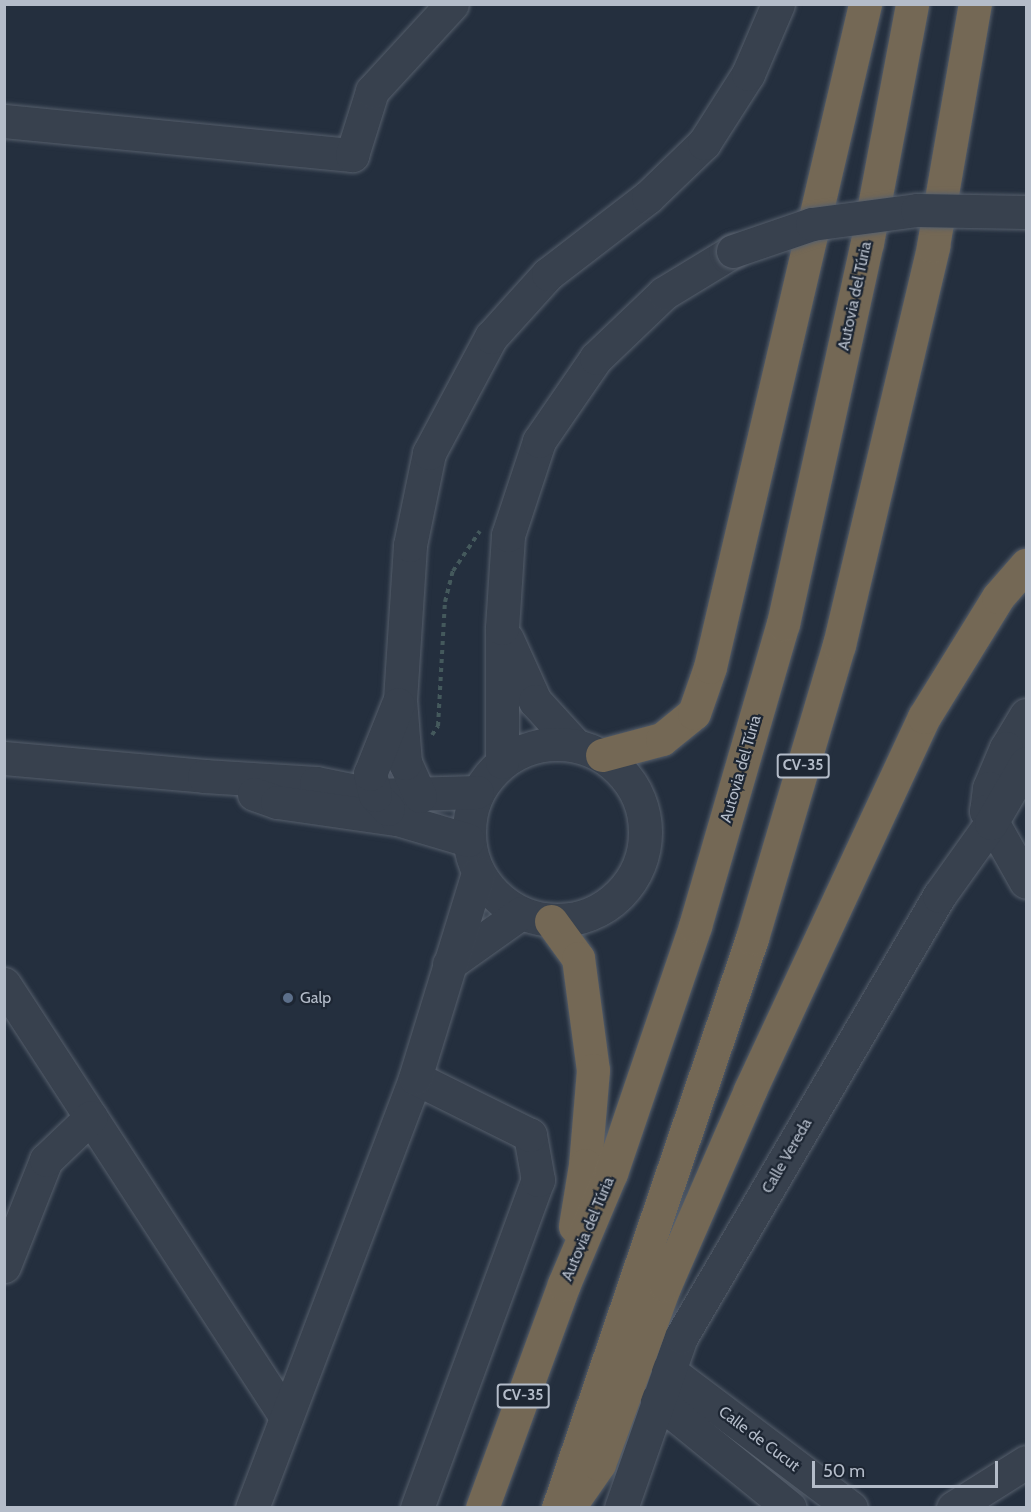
<!DOCTYPE html>
<meta charset="utf-8">
<style>
body{margin:0}
#map{position:relative;width:1031px;height:1512px;overflow:hidden;background:#242f3e;font-family:Cabin,sans-serif}
div>[style]{position:absolute}
.path>*{height:4px;margin-top:-2px;transform-origin:0;background:repeating-linear-gradient(90deg,#44595c 0 4.5px,transparent 0 9px)}
.roads{filter:drop-shadow(0 0 2px #565f6c) drop-shadow(0 0 2px #565f6c)}
.minor>*{height:33px;margin:-16.5px;padding:0 16.5px;transform-origin:16.5px;border-radius:16.5px;background:#38414e}
.minor>.ring{margin:-16.5px;padding:0;box-sizing:content-box;background:none;border:33px solid #38414e;border-radius:50%}
.highway>*{height:33px;margin:-16.5px;padding:0 16.5px;transform-origin:16.5px;border-radius:16.5px;background:#746855}
.bridges{filter:drop-shadow(0 0 2px #565f6c) drop-shadow(0 0 2px #565f6c)}
.minor-bridge>*{height:33px;margin:-16.5px;padding:0 16.5px;transform-origin:16.5px;border-radius:16.5px;background:#38414e}
.dots>*{width:16px;height:16px;translate:-50% -50%;box-sizing:border-box;border:3px solid #1d2633;border-radius:50%}
span{translate:-50% -50%;white-space:nowrap;text-align:center;line-height:1.15;-webkit-text-stroke:4.5px #1d2633;paint-order:stroke}
.shield-label span{padding:2px 4px;background:#1d2633;border:2px solid;border-radius:4px;-webkit-text-stroke-width:0}
.shield-label{font-size:15px;color:#b4bcc9;font-weight:700}
.street-label{font-size:16px;color:#b4bcc9}
.poi-label{font-size:16px;color:#b4bcc9}
.left{translate:0 -50%;text-align:left}
.frame{position:absolute;inset:0;border:6px solid #b4bcc9;pointer-events:none}
.scale{position:absolute;left:812px;top:1461px;width:186px;height:27px;box-sizing:border-box;border:3px solid #b4bcc9;border-top:0;padding-left:8px;font-size:18px;line-height:21px;white-space:nowrap;color:#b4bcc9;-webkit-text-stroke:4px #1d2633;paint-order:stroke}
</style>
<div id="map">
<div class="path">
<div style="left:432px;top:735px;width:11px;rotate:-56deg"></div>
<div style="left:438px;top:726px;width:124px;rotate:-86.8deg"></div>
<div style="left:445px;top:602px;width:32px;rotate:-76deg"></div>
<div style="left:453px;top:571px;width:48px;rotate:-56deg"></div>
</div>
<div class="roads">
<div class="minor">
<div style="left:4px;top:121px;width:350px;rotate:5.6deg"></div>
<div style="left:352px;top:155px;width:67px;rotate:-72.6deg"></div>
<div style="left:372px;top:91px;width:118px;rotate:-47.4deg"></div>
<div style="left:507px;top:639px;width:68px;rotate:65.7deg"></div>
<div style="left:535px;top:701px;width:59px;rotate:47.7deg"></div>
<div style="left:1026px;top:715px;width:39px;rotate:121deg"></div>
<div style="left:1006px;top:748px;width:43px;rotate:113deg"></div>
<div style="left:989px;top:788px;width:23px;rotate:97deg"></div>
<div style="left:986px;top:811px;width:81px;rotate:60.6deg"></div>
<div class="ring" style="left:469px;top:744px;width:143px;height:143px"></div>
<div style="left:4px;top:758px;width:201px;rotate:5.1deg"></div>
<div style="left:204px;top:776px;width:112px;rotate:3.6deg"></div>
<div style="left:316px;top:783px;width:60px;rotate:11.5deg"></div>
<div style="left:375px;top:795px;width:102px;rotate:-1.7deg"></div>
<div style="left:502px;top:762px;width:134px;rotate:-90deg"></div>
<div style="left:502px;top:628px;width:93px;rotate:-86.3deg"></div>
<div style="left:508px;top:535px;width:99px;rotate:-71.7deg"></div>
<div style="left:539px;top:441px;width:101px;rotate:-55.5deg"></div>
<div style="left:596px;top:358px;width:94px;rotate:-43.7deg"></div>
<div style="left:664px;top:293px;width:81px;rotate:-31.3deg"></div>
<div style="left:254px;top:794px;width:24px;rotate:19deg"></div>
<div style="left:277px;top:802px;width:121px;rotate:8.1deg"></div>
<div style="left:397px;top:819px;width:74px;rotate:16.5deg"></div>
<div style="left:420px;top:796px;width:36px;rotate:-114deg"></div>
<div style="left:405px;top:763px;width:63px;rotate:-94.5deg"></div>
<div style="left:400px;top:700px;width:155px;rotate:-86.3deg"></div>
<div style="left:410px;top:545px;width:94px;rotate:-78.3deg"></div>
<div style="left:429px;top:453px;width:132px;rotate:-61.9deg"></div>
<div style="left:491px;top:337px;width:85px;rotate:-47.9deg"></div>
<div style="left:548px;top:274px;width:126px;rotate:-37.6deg"></div>
<div style="left:648px;top:197px;width:78px;rotate:-44deg"></div>
<div style="left:704px;top:143px;width:82px;rotate:-57.5deg"></div>
<div style="left:748px;top:74px;width:76px;rotate:-66.8deg"></div>
<div style="left:388px;top:809px;width:19px;rotate:-133deg"></div>
<div style="left:375px;top:795px;width:22px;rotate:-103deg"></div>
<div style="left:370px;top:774px;width:75px;rotate:-68.2deg"></div>
<div style="left:449px;top:964px;width:88px;rotate:-35.3deg"></div>
<div style="left:4px;top:984px;width:517px;rotate:56.93deg"></div>
<div style="left:4px;top:1266px;width:114px;rotate:-68.4deg"></div>
<div style="left:46px;top:1160px;width:62px;rotate:-43.7deg"></div>
<div style="left:668px;top:1370px;width:229px;rotate:37deg"></div>
<div style="left:657px;top:1400px;width:171px;rotate:39.1deg"></div>
<div style="left:252px;top:1508px;width:460px;rotate:-69.2deg"></div>
<div style="left:417px;top:1508px;width:350px;rotate:-69.8deg"></div>
<div style="left:538px;top:1180px;width:46px;rotate:-100.1deg"></div>
<div style="left:530px;top:1135px;width:128px;rotate:-153.6deg"></div>
<div style="left:415px;top:1078px;width:214px;rotate:-72.9deg"></div>
<div style="left:621px;top:1508px;width:181px;rotate:-70.7deg"></div>
<div style="left:681px;top:1337px;width:511px;rotate:-59.67deg"></div>
<div style="left:939px;top:896px;width:90px;rotate:-54.5deg"></div>
<div style="left:991px;top:823px;width:69px;rotate:-59.7deg"></div>
<div style="left:953px;top:1508px;width:86px;rotate:-32.2deg"></div>
</div>
<div class="highway">
<div style="left:602px;top:755px;width:62px;rotate:-14.9deg"></div>
<div style="left:662px;top:739px;width:41px;rotate:-39.1deg"></div>
<div style="left:694px;top:713px;width:49px;rotate:-70.8deg"></div>
<div style="left:710px;top:667px;width:681px;rotate:-76.84deg"></div>
<div style="left:551px;top:921px;width:46px;rotate:53.9deg"></div>
<div style="left:578px;top:958px;width:113px;rotate:82.4deg"></div>
<div style="left:593px;top:1070px;width:95px;rotate:94.8deg"></div>
<div style="left:585px;top:1165px;width:62px;rotate:99.3deg"></div>
<div style="left:571px;top:1504px;width:49px;rotate:-55deg"></div>
<div style="left:599px;top:1464px;width:191px;rotate:-69.8deg"></div>
<div style="left:665px;top:1285px;width:213px;rotate:-66.4deg"></div>
<div style="left:750px;top:1090px;width:412px;rotate:-65deg"></div>
<div style="left:924px;top:717px;width:141px;rotate:-58.3deg"></div>
<div style="left:998px;top:597px;width:43px;rotate:-48.8deg"></div>
<div style="left:482px;top:1508px;width:239px;rotate:-69.9deg"></div>
<div style="left:564px;top:1284px;width:121px;rotate:-67.1deg"></div>
<div style="left:611px;top:1173px;width:261px;rotate:-71.2deg"></div>
<div style="left:695px;top:926px;width:315px;rotate:-73.8deg"></div>
<div style="left:783px;top:624px;width:390px;rotate:-77.6deg"></div>
<div style="left:867px;top:243px;width:243px;rotate:-79.3deg"></div>
<div style="left:558px;top:1508px;width:602px;rotate:-71.2deg"></div>
<div style="left:752px;top:938px;width:306px;rotate:-73.5deg"></div>
<div style="left:839px;top:645px;width:410px;rotate:-76.7deg"></div>
<div style="left:933px;top:246px;width:246px;rotate:-80.2deg"></div>
</div>
</div>
<div class="bridges">
<div class="minor-bridge">
<div style="left:733px;top:251px;width:83px;rotate:-18.9deg"></div>
<div style="left:812px;top:224px;width:106px;rotate:-7.6deg"></div>
<div style="left:917px;top:210px;width:109px;rotate:1.1deg"></div>
</div>
</div>
<div class="dots">
<div style="left:288px;top:998px;background:#5c6f8a"></div>
</div>
<div class="shield-label">
<span style="left:803px;top:766px">CV-35</span>
<span style="left:523px;top:1396px">CV-35</span>
</div>
<div class="street-label">
<span style="left:855px;top:296px;rotate:-78deg">Autovia del Túria</span>
<span style="left:741px;top:769px;rotate:-74deg">Autovia del Túria</span>
<span style="left:787px;top:1156px;rotate:-60deg">Calle Vereda</span>
<span style="left:588px;top:1229px;rotate:-67deg">Autovia del Túria</span>
<span style="left:759px;top:1439px;rotate:37deg">Calle de Cucut</span>
</div>
<div class="poi-label">
<span class="left" style="left:300px;top:998px">Galp</span>
</div>
<div class="frame"></div>
<div class="scale">50 m</div>
</div>
